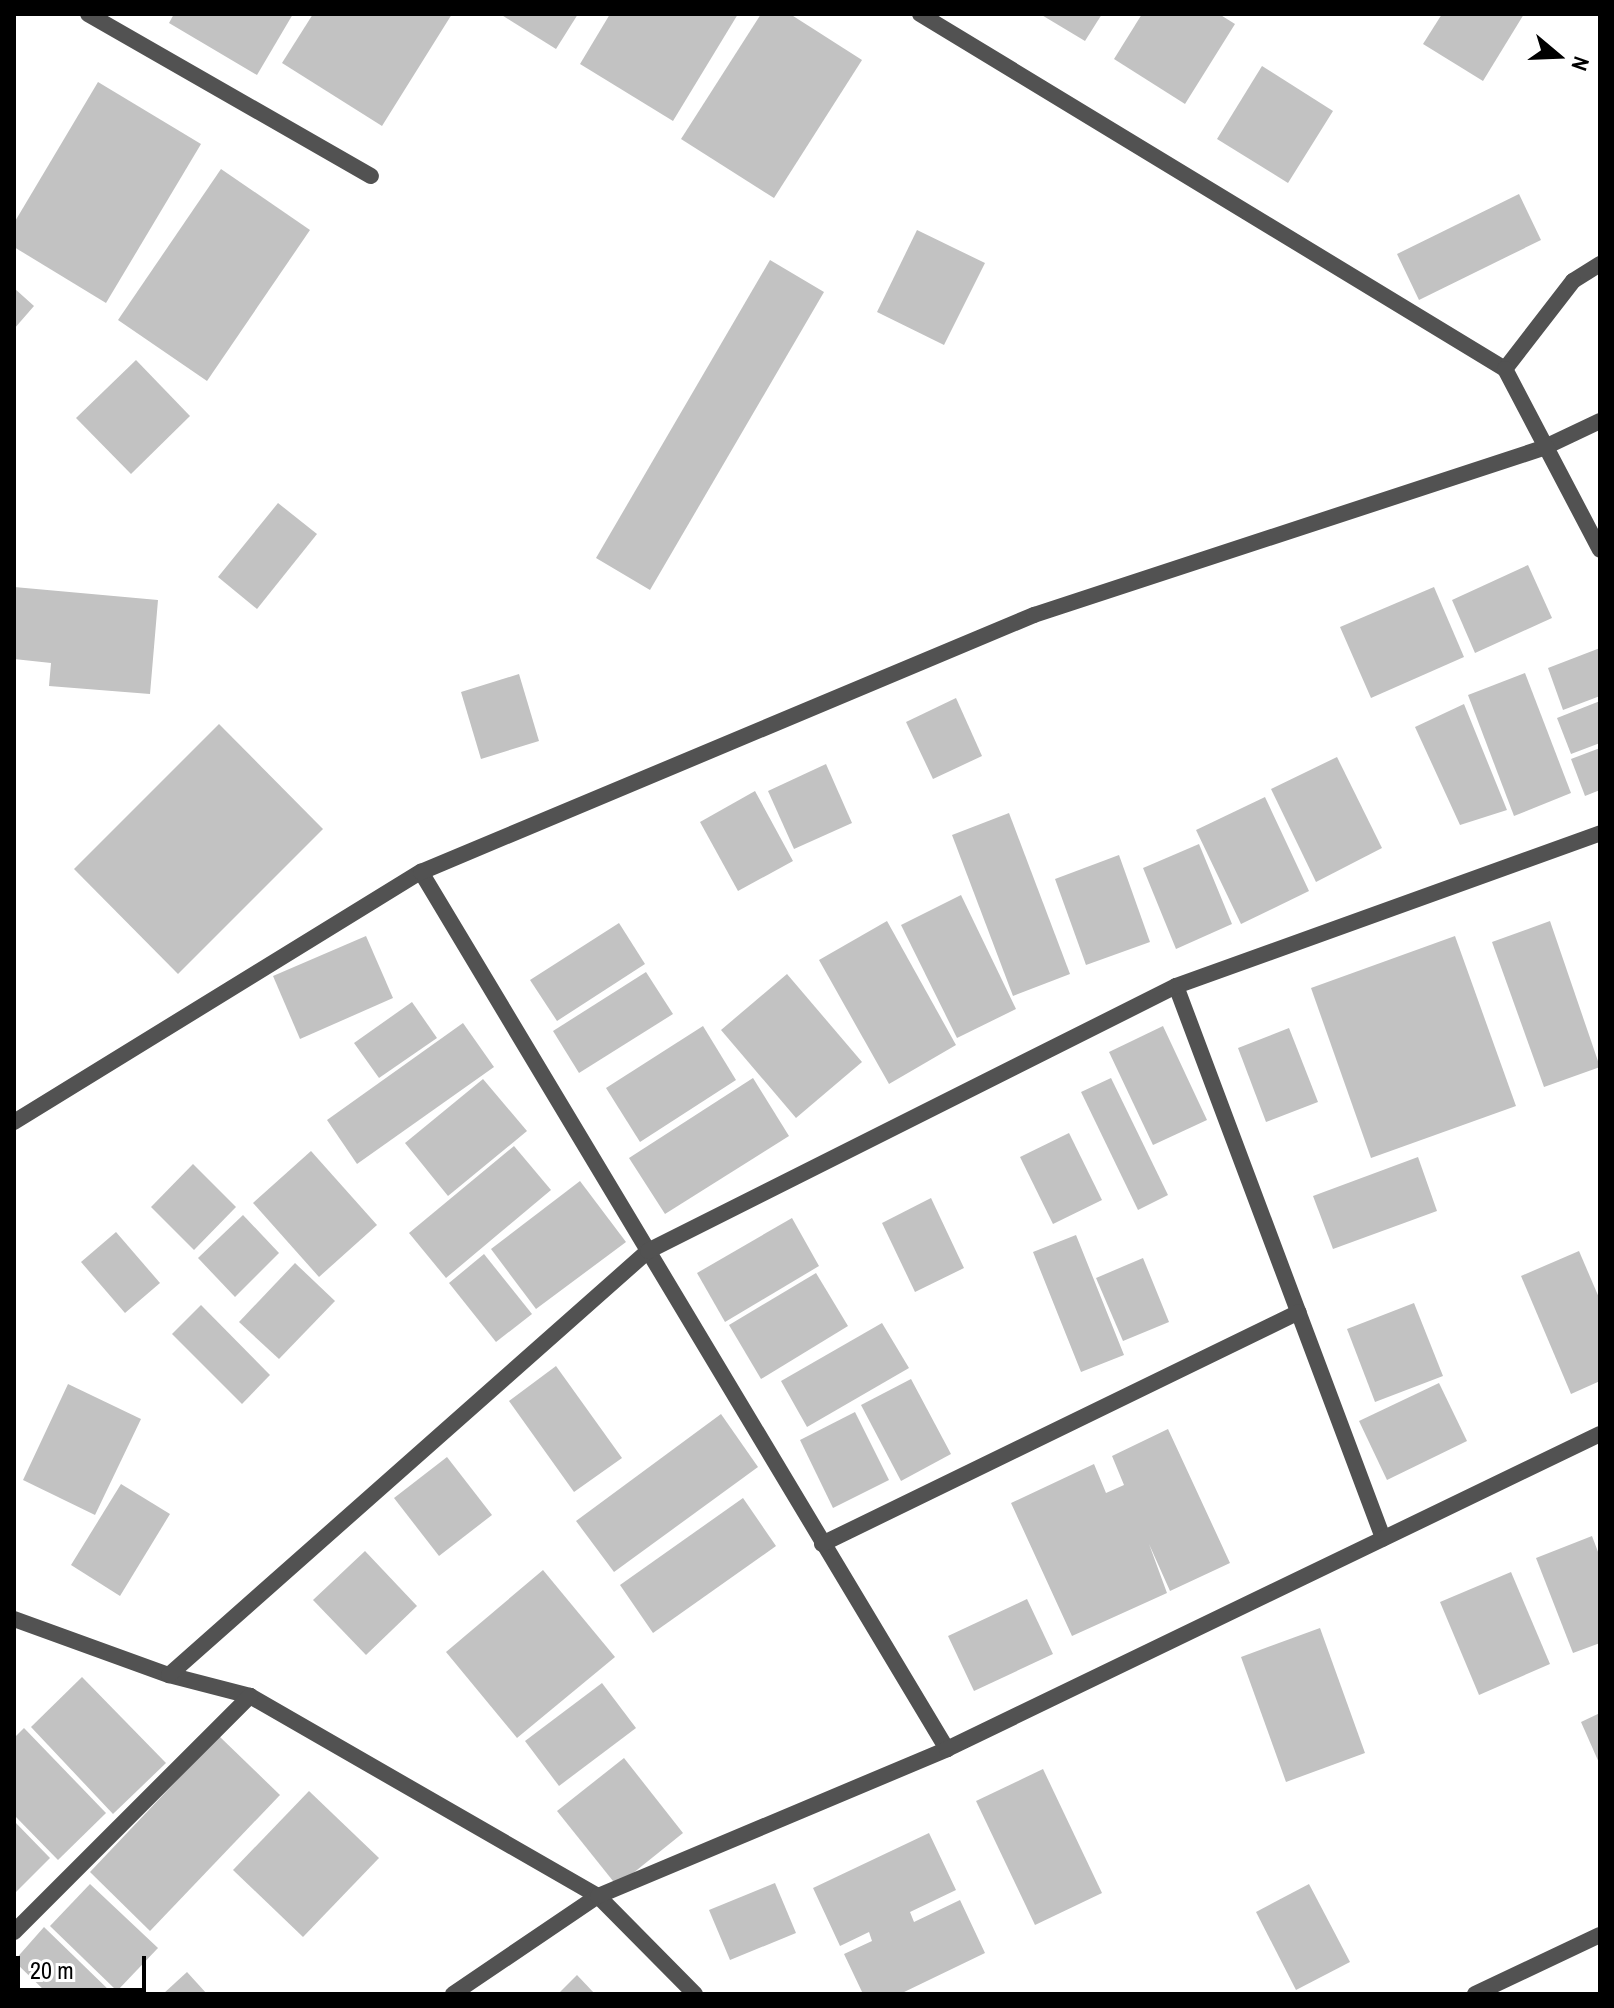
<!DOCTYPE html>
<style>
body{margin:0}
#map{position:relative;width:1614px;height:2008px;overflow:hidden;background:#fff;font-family:"Archivo Narrow",sans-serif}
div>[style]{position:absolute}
.building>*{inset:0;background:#c2c2c2}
.minor>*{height:16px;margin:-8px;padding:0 8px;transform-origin:8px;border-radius:8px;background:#525252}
.tertiary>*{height:16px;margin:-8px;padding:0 8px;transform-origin:8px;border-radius:8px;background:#525252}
span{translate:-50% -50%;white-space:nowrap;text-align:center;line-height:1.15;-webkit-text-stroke:7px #fff;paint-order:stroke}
.frame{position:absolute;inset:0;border:16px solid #000;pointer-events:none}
.north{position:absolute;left:1518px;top:16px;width:80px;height:80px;-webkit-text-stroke:6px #fff;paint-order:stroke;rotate:109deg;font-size:22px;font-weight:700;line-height:32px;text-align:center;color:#000}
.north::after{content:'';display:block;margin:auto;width:28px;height:36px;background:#000;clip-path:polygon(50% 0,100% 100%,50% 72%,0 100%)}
.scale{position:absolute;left:16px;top:1956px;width:130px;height:36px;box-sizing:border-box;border:4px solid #000;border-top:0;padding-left:10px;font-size:24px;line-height:28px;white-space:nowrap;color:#000;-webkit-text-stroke:6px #fff;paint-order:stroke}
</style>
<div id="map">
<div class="building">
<div style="clip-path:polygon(174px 14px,293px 14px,257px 75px,169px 23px)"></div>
<div style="clip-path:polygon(313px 14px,452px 14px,382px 126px,282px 63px)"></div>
<div style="clip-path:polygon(500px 14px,578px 14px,556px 49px)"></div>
<div style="clip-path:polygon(610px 14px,738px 14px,673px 121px,580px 64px)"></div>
<div style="clip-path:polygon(761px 14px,790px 14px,862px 60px,774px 198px,681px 139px)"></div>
<div style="clip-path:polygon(1040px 14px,1102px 14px,1085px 41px)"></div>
<div style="clip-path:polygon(1142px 14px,1219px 14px,1235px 24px,1185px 104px,1114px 59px)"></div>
<div style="clip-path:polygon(1442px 14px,1524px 14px,1483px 81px,1423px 44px)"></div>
<div style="clip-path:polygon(1262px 66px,1333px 111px,1288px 183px,1217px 139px)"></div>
<div style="clip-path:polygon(98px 82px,201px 144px,106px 303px,14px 247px,14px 223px)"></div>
<div style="clip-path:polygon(221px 169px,310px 230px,207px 381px,118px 320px)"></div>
<div style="clip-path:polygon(1519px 194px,1541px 240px,1419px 300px,1397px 254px)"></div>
<div style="clip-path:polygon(917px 230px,985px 263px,944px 345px,877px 312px)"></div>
<div style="clip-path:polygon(770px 260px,824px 292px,650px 590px,596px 558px)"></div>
<div style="clip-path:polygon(14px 288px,34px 306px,14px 329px)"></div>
<div style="clip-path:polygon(136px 360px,190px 416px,131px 474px,76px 418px)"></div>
<div style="clip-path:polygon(278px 503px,317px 534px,257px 609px,218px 577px)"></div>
<div style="clip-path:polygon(1528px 565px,1552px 618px,1475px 653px,1452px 600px)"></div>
<div style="clip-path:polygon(14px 587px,158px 600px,150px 694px,49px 686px,51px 663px,14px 659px)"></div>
<div style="clip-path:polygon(1434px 587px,1464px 657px,1371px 698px,1340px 627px)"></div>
<div style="clip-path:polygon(1600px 648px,1600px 696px,1563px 710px,1548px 668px)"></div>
<div style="clip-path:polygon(1525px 673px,1571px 793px,1514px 816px,1468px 695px)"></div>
<div style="clip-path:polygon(519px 674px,539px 741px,481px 759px,461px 692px)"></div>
<div style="clip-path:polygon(956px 698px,982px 756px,933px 779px,906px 722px)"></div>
<div style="clip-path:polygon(1600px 701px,1600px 743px,1571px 754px,1557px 718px)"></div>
<div style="clip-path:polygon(1464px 704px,1507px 810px,1460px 825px,1415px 727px)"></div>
<div style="clip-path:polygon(219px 724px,323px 829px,178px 974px,74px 869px)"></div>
<div style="clip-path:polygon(1600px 748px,1600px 790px,1585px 796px,1571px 759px)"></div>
<div style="clip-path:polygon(1337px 757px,1382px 848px,1316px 882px,1271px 789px)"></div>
<div style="clip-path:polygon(826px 764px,852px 823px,794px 849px,768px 791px)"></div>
<div style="clip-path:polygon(755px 791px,793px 861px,738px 891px,700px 822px)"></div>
<div style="clip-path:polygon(1265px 797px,1309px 891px,1241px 924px,1196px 830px)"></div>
<div style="clip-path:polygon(1009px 813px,1070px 974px,1013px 996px,952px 835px)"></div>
<div style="clip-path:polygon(1199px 844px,1232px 924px,1176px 949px,1143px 868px)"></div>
<div style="clip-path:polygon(1119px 855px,1150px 942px,1086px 965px,1055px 879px)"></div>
<div style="clip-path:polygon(961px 895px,1016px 1009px,957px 1038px,901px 925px)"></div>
<div style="clip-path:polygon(887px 921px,956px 1045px,889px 1084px,819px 960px)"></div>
<div style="clip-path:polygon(1550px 921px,1600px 1067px,1544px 1087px,1492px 942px)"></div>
<div style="clip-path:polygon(619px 923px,645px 964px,557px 1021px,530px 980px)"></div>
<div style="clip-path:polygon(366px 936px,393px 998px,300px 1039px,273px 976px)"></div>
<div style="clip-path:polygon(1455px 936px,1516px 1106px,1371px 1158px,1311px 988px)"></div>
<div style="clip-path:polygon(646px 972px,673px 1014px,579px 1073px,553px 1031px)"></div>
<div style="clip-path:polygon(787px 974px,862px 1062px,796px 1118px,721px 1030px)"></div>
<div style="clip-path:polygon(412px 1002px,437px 1038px,379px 1078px,354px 1043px)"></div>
<div style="clip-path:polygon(463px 1023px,494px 1067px,357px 1164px,327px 1120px)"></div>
<div style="clip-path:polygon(703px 1026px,736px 1080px,640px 1142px,606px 1088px)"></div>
<div style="clip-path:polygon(1163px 1026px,1207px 1120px,1153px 1145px,1109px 1052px)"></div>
<div style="clip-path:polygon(1289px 1028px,1318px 1102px,1266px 1122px,1238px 1048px)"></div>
<div style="clip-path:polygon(753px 1078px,789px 1136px,665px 1214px,629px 1158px)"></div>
<div style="clip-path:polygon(1111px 1078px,1168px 1195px,1138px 1210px,1081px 1092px)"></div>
<div style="clip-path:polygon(483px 1079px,527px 1131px,448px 1196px,405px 1143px)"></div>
<div style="clip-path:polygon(1069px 1133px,1102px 1200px,1053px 1224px,1020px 1157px)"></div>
<div style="clip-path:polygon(514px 1146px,551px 1190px,446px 1278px,409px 1233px)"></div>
<div style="clip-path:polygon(311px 1151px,377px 1225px,319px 1277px,253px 1203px)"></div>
<div style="clip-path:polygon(1418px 1157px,1437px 1211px,1333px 1249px,1313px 1196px)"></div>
<div style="clip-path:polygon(193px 1164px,236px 1207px,194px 1250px,151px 1207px)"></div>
<div style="clip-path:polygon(580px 1181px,626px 1242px,536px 1309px,491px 1249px)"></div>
<div style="clip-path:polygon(931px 1198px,964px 1268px,915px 1292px,882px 1223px)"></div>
<div style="clip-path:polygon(243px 1215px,279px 1253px,235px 1297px,198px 1258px)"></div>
<div style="clip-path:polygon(792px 1218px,819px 1266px,725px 1322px,697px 1273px)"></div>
<div style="clip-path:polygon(116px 1232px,160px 1283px,125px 1313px,81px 1262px)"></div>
<div style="clip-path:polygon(1076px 1235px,1124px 1355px,1081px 1372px,1033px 1252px)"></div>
<div style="clip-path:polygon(1579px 1251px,1600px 1300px,1600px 1381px,1571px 1394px,1521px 1276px)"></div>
<div style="clip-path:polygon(484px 1254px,532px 1314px,496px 1342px,449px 1283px)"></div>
<div style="clip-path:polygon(1143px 1258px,1169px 1322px,1123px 1341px,1096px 1278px)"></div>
<div style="clip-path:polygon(295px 1263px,335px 1301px,279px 1359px,239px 1322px)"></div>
<div style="clip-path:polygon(816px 1273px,848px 1326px,761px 1379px,729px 1325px)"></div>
<div style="clip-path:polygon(1414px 1303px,1443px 1376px,1375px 1402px,1347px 1329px)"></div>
<div style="clip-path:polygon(201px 1305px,270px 1375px,242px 1404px,172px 1334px)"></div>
<div style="clip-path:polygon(882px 1323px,909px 1368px,807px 1427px,781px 1381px)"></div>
<div style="clip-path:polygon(556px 1366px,622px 1458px,574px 1492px,509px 1401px)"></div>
<div style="clip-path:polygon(911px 1379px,951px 1454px,901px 1481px,861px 1405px)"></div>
<div style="clip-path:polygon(1439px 1383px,1467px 1441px,1387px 1480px,1359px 1421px)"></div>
<div style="clip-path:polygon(68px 1384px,141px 1419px,95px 1515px,23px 1480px)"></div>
<div style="clip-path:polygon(855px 1412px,889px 1480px,833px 1508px,800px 1440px)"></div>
<div style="clip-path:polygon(721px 1414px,758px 1467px,614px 1572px,576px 1521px)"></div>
<div style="clip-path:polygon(1168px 1429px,1230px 1563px,1170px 1591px,1149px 1544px,1167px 1593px,1072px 1636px,1011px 1503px,1094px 1464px,1106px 1493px,1124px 1485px,1112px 1456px)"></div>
<div style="clip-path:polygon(447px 1457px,492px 1515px,439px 1556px,394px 1498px)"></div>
<div style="clip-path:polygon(121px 1484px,170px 1514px,120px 1596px,71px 1565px)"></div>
<div style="clip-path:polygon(743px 1498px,776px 1546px,653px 1633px,620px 1585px)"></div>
<div style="clip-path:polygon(1592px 1536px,1600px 1557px,1600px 1643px,1573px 1653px,1536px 1558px)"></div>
<div style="clip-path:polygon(365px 1551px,417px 1606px,366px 1655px,313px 1600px)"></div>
<div style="clip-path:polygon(543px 1570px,615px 1657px,517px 1738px,446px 1652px)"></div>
<div style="clip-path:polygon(1511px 1572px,1550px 1664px,1479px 1695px,1440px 1602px)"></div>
<div style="clip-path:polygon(1027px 1599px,1053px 1654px,974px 1691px,948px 1636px)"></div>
<div style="clip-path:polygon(1320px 1628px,1365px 1753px,1286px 1782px,1241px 1657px)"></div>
<div style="clip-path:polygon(82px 1677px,166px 1763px,113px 1814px,31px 1727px)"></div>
<div style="clip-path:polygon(602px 1683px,636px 1728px,559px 1786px,525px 1741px)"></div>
<div style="clip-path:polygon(1600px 1713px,1600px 1765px,1581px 1722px)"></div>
<div style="clip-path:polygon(24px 1728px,106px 1813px,58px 1860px,14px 1815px,14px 1738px)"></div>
<div style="clip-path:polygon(219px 1736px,280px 1795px,150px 1931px,90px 1872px)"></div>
<div style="clip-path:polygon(624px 1758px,683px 1833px,617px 1886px,557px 1811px)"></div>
<div style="clip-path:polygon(1043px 1769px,1102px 1893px,1035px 1925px,976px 1801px)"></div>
<div style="clip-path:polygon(309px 1791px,379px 1858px,303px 1937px,233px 1870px)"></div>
<div style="clip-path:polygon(14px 1821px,50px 1858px,14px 1894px)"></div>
<div style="clip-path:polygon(929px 1833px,956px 1890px,910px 1912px,914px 1922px,960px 1900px,985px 1953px,900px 1994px,863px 1994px,844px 1954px,872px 1941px,869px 1932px,840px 1946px,813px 1888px)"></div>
<div style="clip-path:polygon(775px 1883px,796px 1933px,730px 1960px,709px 1910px)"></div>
<div style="clip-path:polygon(90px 1884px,158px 1948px,117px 1991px,50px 1926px)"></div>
<div style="clip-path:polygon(1309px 1884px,1350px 1962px,1296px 1990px,1256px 1912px)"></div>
<div style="clip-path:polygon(44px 1927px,113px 1994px,48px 1994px,14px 1961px)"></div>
<div style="clip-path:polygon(187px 1972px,207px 1994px,163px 1994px)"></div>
<div style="clip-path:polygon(577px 1975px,595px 1994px,558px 1994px)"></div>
</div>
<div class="minor">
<div style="left:88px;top:14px;width:326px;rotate:29.8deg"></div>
<div style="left:920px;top:14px;width:684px;rotate:31.25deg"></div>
<div style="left:421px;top:872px;width:1023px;rotate:59.05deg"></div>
<div style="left:1176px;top:986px;width:590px;rotate:69.44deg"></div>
<div style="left:14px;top:1122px;width:478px;rotate:-31.6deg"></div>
<div style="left:421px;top:872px;width:665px;rotate:-22.75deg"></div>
<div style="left:1034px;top:615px;width:536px;rotate:-18.16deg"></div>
<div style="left:1543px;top:448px;width:63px;rotate:-25.3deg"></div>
<div style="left:822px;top:1544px;width:530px;rotate:-25.94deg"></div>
<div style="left:14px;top:1619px;width:165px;rotate:19.9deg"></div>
<div style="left:169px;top:1675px;width:84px;rotate:14.5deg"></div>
<div style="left:250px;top:1696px;width:401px;rotate:29.9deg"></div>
<div style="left:598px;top:1896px;width:138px;rotate:45.3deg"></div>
<div style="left:169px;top:1675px;width:640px;rotate:-41.51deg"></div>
<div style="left:648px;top:1251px;width:591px;rotate:-26.65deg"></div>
<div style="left:1176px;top:986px;width:451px;rotate:-19.8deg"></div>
<div style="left:14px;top:1932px;width:334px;rotate:-45deg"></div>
<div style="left:453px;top:1994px;width:175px;rotate:-34.1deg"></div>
<div style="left:598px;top:1896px;width:379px;rotate:-22.8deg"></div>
<div style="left:947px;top:1749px;width:725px;rotate:-25.75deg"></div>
<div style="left:1475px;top:1994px;width:138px;rotate:-25.3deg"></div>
</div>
<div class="tertiary">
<div style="left:1600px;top:264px;width:32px;rotate:148deg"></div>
<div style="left:1573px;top:281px;width:111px;rotate:127.7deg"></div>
<div style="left:1505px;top:369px;width:204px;rotate:62.3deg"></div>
</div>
<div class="frame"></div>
<div class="north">N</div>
<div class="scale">20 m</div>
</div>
